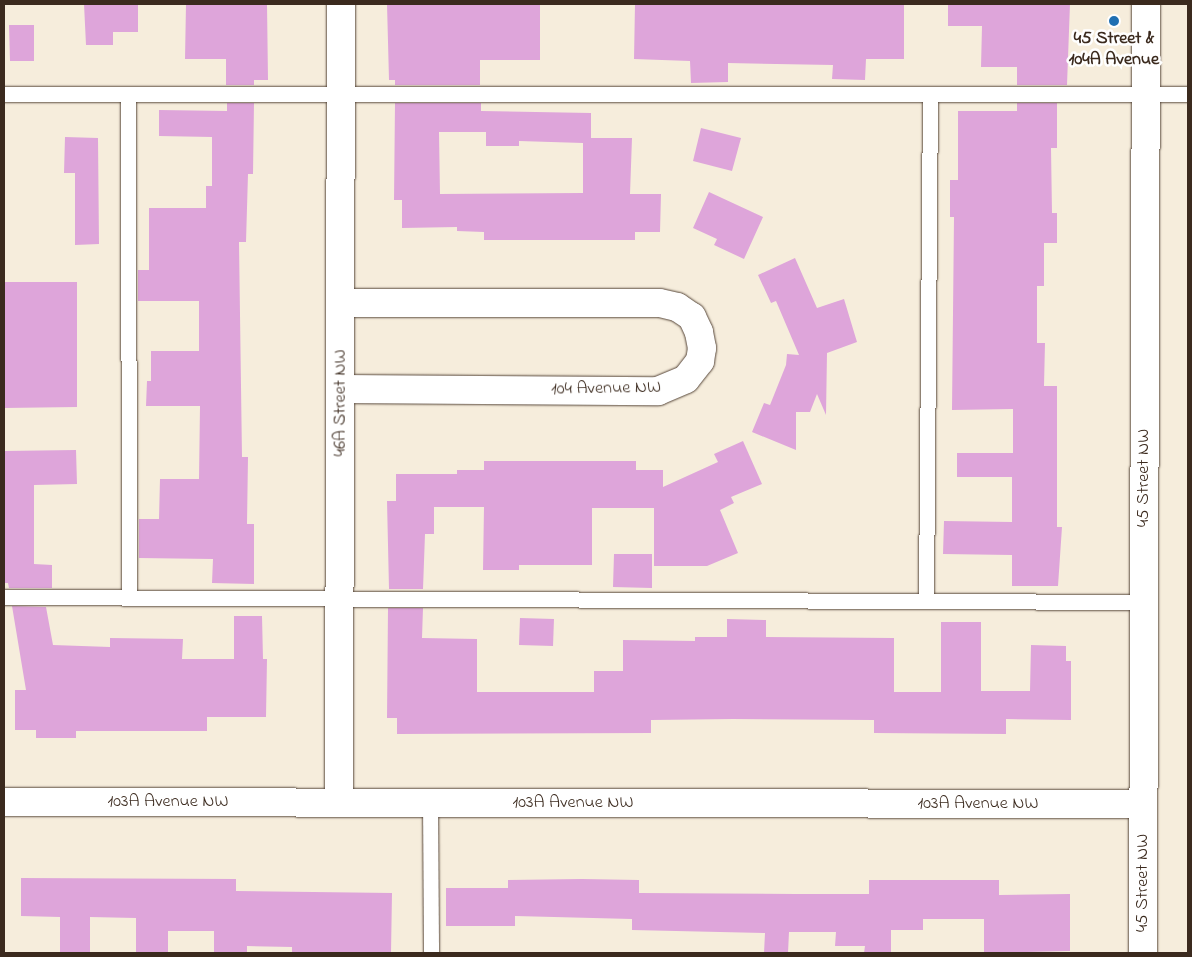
<!DOCTYPE html>
<style>
body{margin:0}
#map{position:relative;width:1192px;height:957px;overflow:hidden;background:#f6eddc;font-family:"Indie Flower",sans-serif}
div>[style]{position:absolute}
.building>*{inset:0;background:#dea5da}
.roads{filter:drop-shadow(0 0 1px #57473a) drop-shadow(0 0 1px #57473a)}
.service>*{height:15px;margin:-7.5px;padding:0 7.5px;transform-origin:7.5px;border-radius:7.5px;background:#fff}
.minor>*{height:28px;margin:-14px;padding:0 14px;transform-origin:14px;border-radius:14px;background:#fff}
.tertiary>*{height:28px;margin:-14px;padding:0 14px;transform-origin:14px;border-radius:14px;background:#fff}
.dots>*{width:14px;height:14px;translate:-50% -50%;box-sizing:border-box;border:2px solid #fff;border-radius:50%}
span{translate:-50% -50%;white-space:nowrap;text-align:center;line-height:1.15;-webkit-text-stroke:5px #fff;paint-order:stroke}
.poi-label{font-size:18px;color:#3b2a1e;font-weight:700}
.street-label{font-size:18px;color:#3b2a1e}
.frame{position:absolute;inset:0;border:5px solid #3b2a1e;pointer-events:none}
</style>
<div id="map">
<div class="building">
<div style="clip-path:polygon(84px 4px,138px 4px,138px 32px,113px 32px,113px 45px,86px 45px)"></div>
<div style="clip-path:polygon(186px 4px,267px 4px,268px 80px,254px 80px,254px 85px,226px 85px,226px 59px,185px 59px)"></div>
<div style="clip-path:polygon(387px 4px,540px 4px,540px 60px,480px 60px,480px 85px,395px 85px,395px 80px,389px 80px)"></div>
<div style="clip-path:polygon(635px 4px,904px 4px,904px 59px,866px 59px,865px 80px,832px 79px,833px 65px,728px 63px,728px 82px,691px 83px,690px 61px,634px 59px)"></div>
<div style="clip-path:polygon(948px 4px,1070px 4px,1067px 85px,1017px 85px,1017px 67px,981px 67px,982px 26px,948px 26px)"></div>
<div style="clip-path:polygon(9px 25px,34px 25px,34px 61px,10px 61px)"></div>
<div style="clip-path:polygon(227px 103px,254px 103px,253px 174px,248px 174px,246px 242px,239px 242px,242px 457px,248px 457px,247px 524px,254px 524px,254px 584px,212px 583px,213px 559px,139px 558px,139px 519px,159px 519px,160px 479px,199px 479px,200px 406px,146px 406px,147px 381px,151px 381px,151px 351px,199px 351px,199px 301px,138px 301px,138px 270px,149px 270px,149px 208px,206px 208px,206px 186px,212px 186px,212px 137px,159px 136px,159px 110px,227px 111px)"></div>
<div style="clip-path:polygon(evenodd,395px 103px,481px 103px,481px 111px,591px 113px,591px 138px,632px 138px,630px 194px,661px 194px,660px 232px,635px 232px,635px 240px,484px 240px,484px 232px,457px 231px,457px 227px,402px 228px,402px 200px,394px 200px,395px 103px,439px 132px,486px 132px,486px 146px,519px 146px,519px 141px,583px 143px,583px 193px,440px 194px,439px 132px)"></div>
<div style="clip-path:polygon(1017px 103px,1057px 103px,1057px 148px,1051px 148px,1052px 213px,1057px 213px,1057px 243px,1044px 243px,1044px 286px,1037px 286px,1037px 343px,1045px 343px,1044px 386px,1057px 386px,1057px 527px,1062px 527px,1058px 586px,1012px 586px,1012px 555px,943px 554px,944px 521px,1012px 522px,1012px 477px,957px 477px,957px 453px,1013px 453px,1013px 409px,952px 410px,954px 217px,950px 217px,950px 180px,958px 180px,958px 111px,1017px 111px)"></div>
<div style="clip-path:polygon(701px 128px,741px 138px,732px 171px,693px 161px)"></div>
<div style="clip-path:polygon(65px 137px,98px 138px,99px 244px,75px 245px,75px 173px,64px 173px)"></div>
<div style="clip-path:polygon(709px 192px,763px 217px,744px 259px,714px 245px,717px 239px,693px 228px)"></div>
<div style="clip-path:polygon(795px 258px,817px 308px,844px 299px,857px 342px,827px 353px,826px 415px,817px 394px,810px 412px,796px 412px,796px 450px,752px 432px,764px 403px,770px 405px,786px 365px,787px 354px,799px 355px,776px 301px,771px 303px,758px 275px)"></div>
<div style="clip-path:polygon(4px 282px,77px 282px,77px 407px,4px 408px)"></div>
<div style="clip-path:polygon(743px 441px,762px 484px,731px 497px,734px 503px,720px 510px,738px 553px,707px 566px,654px 566px,654px 508px,592px 508px,592px 565px,519px 565px,519px 570px,483px 570px,484px 507px,434px 507px,434px 534px,425px 534px,423px 589px,389px 589px,387px 501px,396px 501px,396px 474px,457px 474px,457px 470px,484px 470px,484px 461px,636px 461px,636px 470px,663px 470px,663px 487px,718px 462px,714px 454px)"></div>
<div style="clip-path:polygon(76px 450px,77px 484px,34px 485px,34px 564px,52px 565px,52px 588px,9px 588px,8px 583px,4px 583px,4px 451px)"></div>
<div style="clip-path:polygon(614px 554px,652px 554px,652px 588px,613px 587px)"></div>
<div style="clip-path:polygon(12px 606px,46px 607px,53px 645px,110px 647px,110px 638px,183px 639px,182px 659px,234px 659px,234px 616px,262px 616px,263px 659px,267px 659px,266px 717px,207px 717px,207px 731px,76px 731px,76px 738px,36px 738px,36px 730px,15px 730px,15px 690px,26px 690px)"></div>
<div style="clip-path:polygon(388px 608px,423px 608px,422px 638px,477px 639px,477px 692px,594px 692px,594px 671px,623px 671px,623px 640px,695px 641px,695px 637px,727px 637px,727px 619px,766px 620px,766px 637px,894px 638px,894px 692px,941px 692px,941px 622px,981px 622px,981px 691px,1030px 691px,1031px 645px,1066px 646px,1066px 661px,1071px 661px,1071px 720px,1006px 719px,1006px 734px,874px 733px,874px 720px,733px 719px,651px 720px,651px 733px,397px 734px,397px 718px,387px 718px)"></div>
<div style="clip-path:polygon(520px 618px,554px 619px,553px 646px,519px 645px)"></div>
<div style="clip-path:polygon(21px 878px,236px 879px,236px 891px,392px 893px,391px 953px,292px 953px,292px 947px,247px 946px,247px 953px,214px 953px,214px 931px,168px 931px,168px 953px,136px 953px,136px 918px,90px 917px,90px 953px,60px 953px,60px 917px,21px 916px)"></div>
<div style="clip-path:polygon(582px 879px,639px 880px,639px 893px,796px 894px,869px 894px,869px 880px,999px 880px,999px 895px,1070px 894px,1070px 951px,984px 953px,984px 919px,923px 919px,923px 930px,891px 930px,891px 953px,864px 953px,865px 946px,835px 946px,836px 932px,789px 932px,788px 953px,764px 953px,765px 933px,632px 930px,632px 919px,515px 916px,515px 926px,446px 926px,446px 888px,508px 888px,508px 880px)"></div>
</div>
<div class="roads">
<div class="service">
<div style="left:4px;top:94px;width:1184px"></div>
<div style="left:128px;top:95px;width:502px;rotate:89.89deg"></div>
<div style="left:4px;top:597px;width:1140px;rotate:0.25deg"></div>
<div style="left:926px;top:600px;width:504px;rotate:-89.55deg"></div>
<div style="left:430px;top:802px;width:151px;rotate:89.6deg"></div>
</div>
<div class="minor">
<div style="left:341px;top:389px;width:317px;rotate:0.4deg"></div>
<div style="left:658px;top:391px;width:30px;rotate:-23deg"></div>
<div style="left:686px;top:379px;width:23px;rotate:-52deg"></div>
<div style="left:700px;top:361px;width:13px;rotate:-81deg"></div>
<div style="left:702px;top:348px;width:16px;rotate:-101deg"></div>
<div style="left:699px;top:332px;width:17px;rotate:-115deg"></div>
<div style="left:692px;top:317px;width:18px;rotate:-146deg"></div>
<div style="left:677px;top:307px;width:18px;rotate:-167deg"></div>
<div style="left:659px;top:303px;width:318px;rotate:180deg"></div>
<div style="left:4px;top:802px;width:1139px;rotate:0.1deg"></div>
<div style="left:339px;top:802px;width:798px;rotate:-89.86deg"></div>
</div>
<div class="tertiary">
<div style="left:1143px;top:953px;width:949px;rotate:-89.82deg"></div>
</div>
</div>
<div class="dots">
<div style="left:1114px;top:21px;background:#1f6fb2"></div>
</div>
<div class="poi-label">
<span style="left:1114px;top:50px">45 Street &amp;<br>104A Avenue</span>
</div>
<div class="street-label">
<span style="left:606px;top:389px;rotate:-1deg">104 Avenue NW</span>
<span style="left:341px;top:403px;rotate:-90deg">46A Street NW</span>
<span style="left:1144px;top:478px;rotate:-90deg">45 Street NW</span>
<span style="left:168px;top:802px">103A Avenue NW</span>
<span style="left:573px;top:803px">103A Avenue NW</span>
<span style="left:978px;top:804px">103A Avenue NW</span>
<span style="left:1143px;top:883px;rotate:-90deg">45 Street NW</span>
</div>
<div class="frame"></div>
</div>
